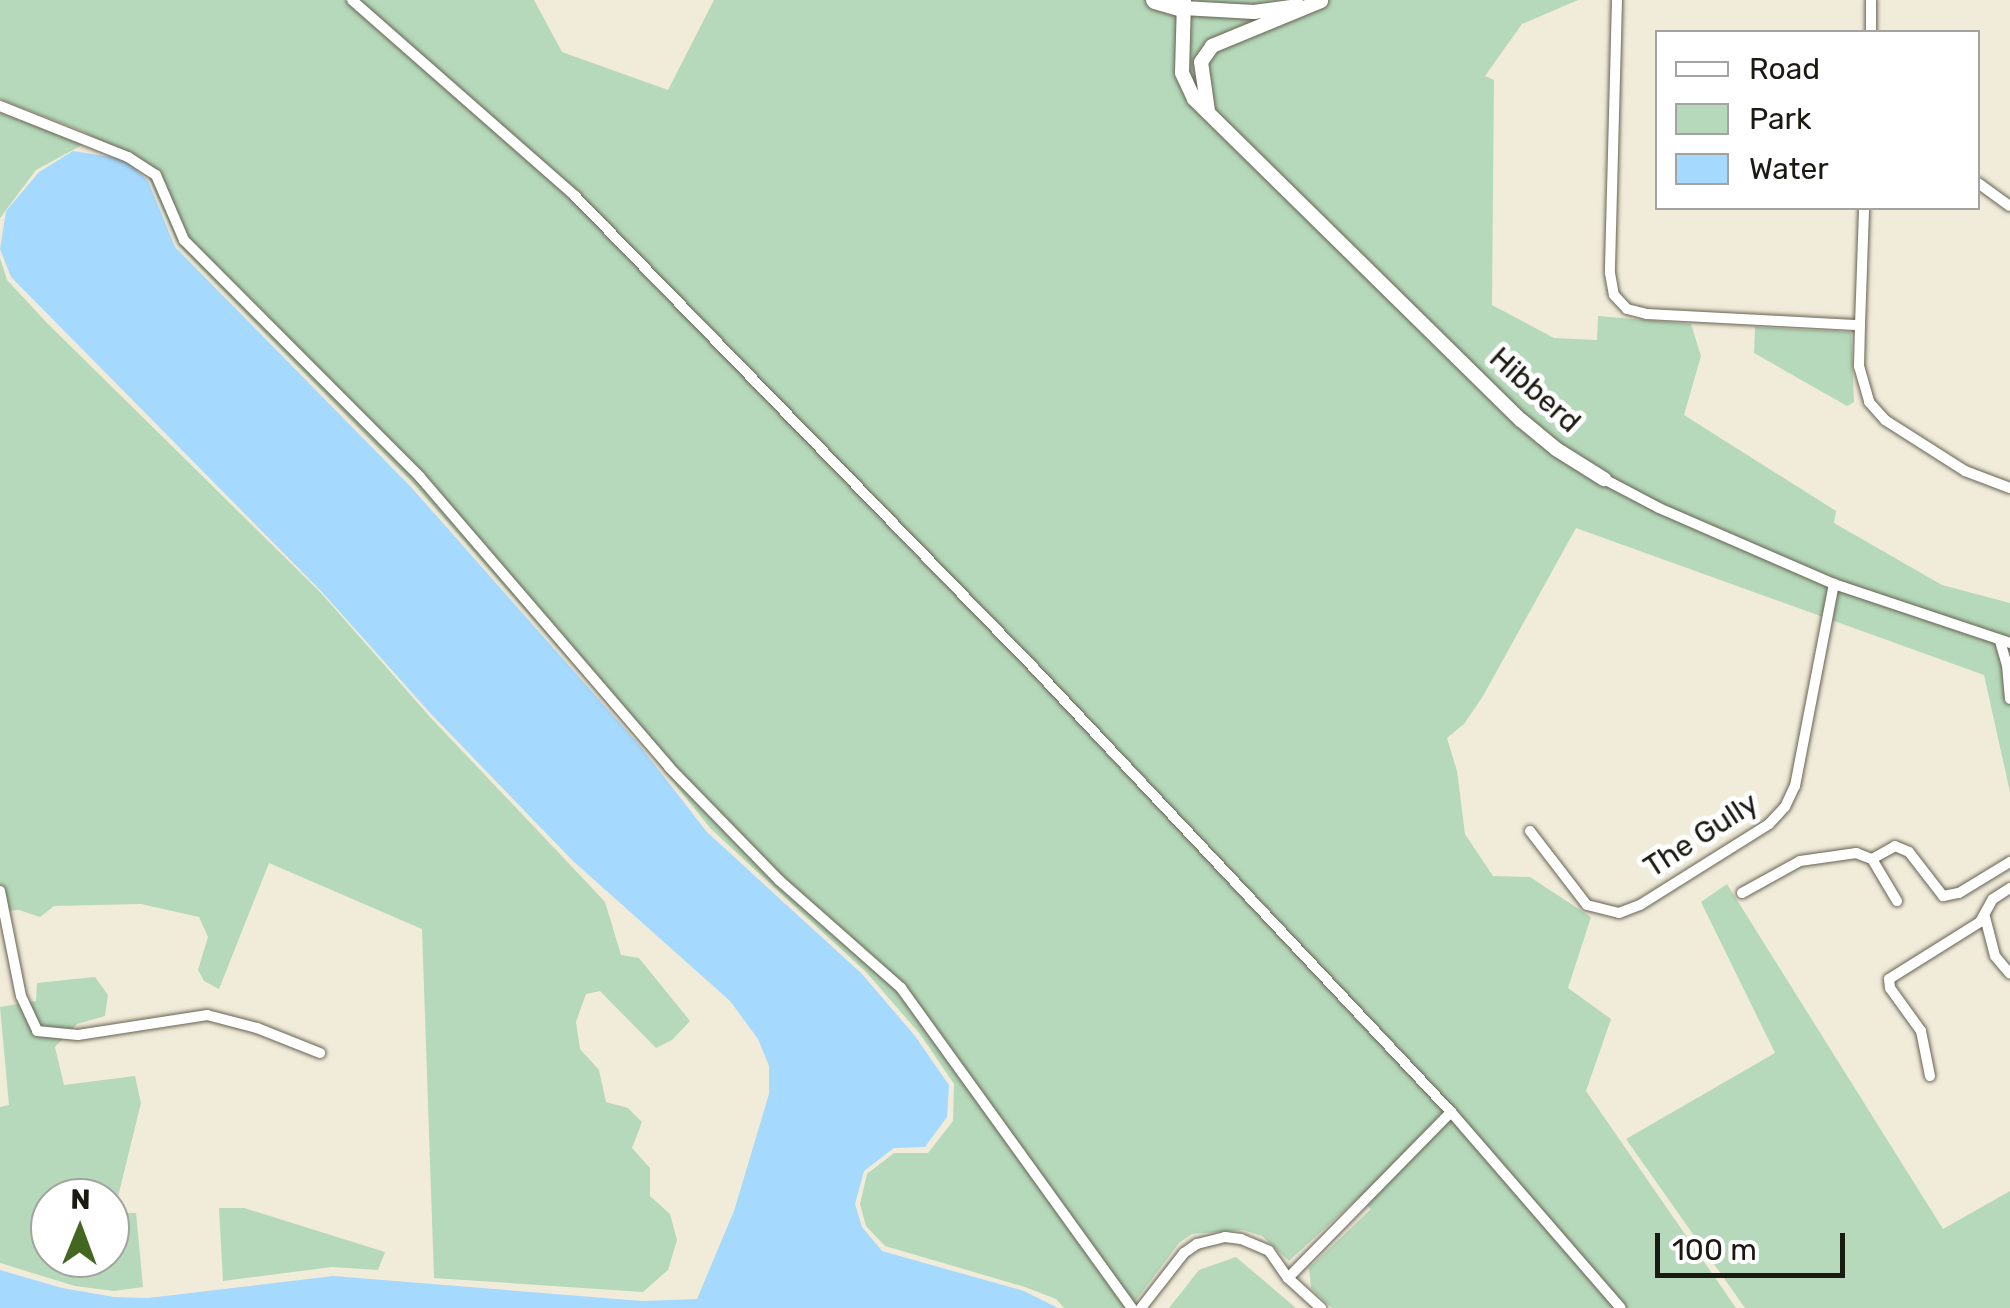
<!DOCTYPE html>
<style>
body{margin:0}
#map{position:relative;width:2010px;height:1308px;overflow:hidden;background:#f1ecda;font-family:Rubik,sans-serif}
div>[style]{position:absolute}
.green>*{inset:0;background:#b5d9ba}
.water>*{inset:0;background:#a6d9fe}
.roads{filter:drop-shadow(0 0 2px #666252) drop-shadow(0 0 2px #666252)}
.minor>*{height:10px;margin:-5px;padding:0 5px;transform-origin:5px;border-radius:5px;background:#fff}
.tertiary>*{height:14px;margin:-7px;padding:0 7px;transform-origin:7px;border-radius:7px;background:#fff}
.primary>*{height:18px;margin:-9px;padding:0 9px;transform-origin:9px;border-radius:9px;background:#fff}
span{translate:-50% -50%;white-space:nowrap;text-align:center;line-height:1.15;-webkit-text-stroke:10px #fff;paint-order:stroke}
.street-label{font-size:30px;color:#1a1912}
.legend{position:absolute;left:1655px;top:30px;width:325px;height:180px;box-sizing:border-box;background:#fff;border:2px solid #a3a3a0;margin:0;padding:12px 18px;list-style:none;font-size:30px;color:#1a1912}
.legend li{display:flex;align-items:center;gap:20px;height:50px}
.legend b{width:50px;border:2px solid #a3a3a0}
.north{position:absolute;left:30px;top:1178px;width:100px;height:100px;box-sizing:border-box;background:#fff;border:2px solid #a3a3a0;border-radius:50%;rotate:1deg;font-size:28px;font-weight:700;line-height:40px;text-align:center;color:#1a1912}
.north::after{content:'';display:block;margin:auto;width:35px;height:45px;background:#436720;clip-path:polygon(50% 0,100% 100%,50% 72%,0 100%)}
.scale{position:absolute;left:1655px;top:1233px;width:190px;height:45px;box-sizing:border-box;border:5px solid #1a1912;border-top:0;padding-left:12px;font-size:30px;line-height:35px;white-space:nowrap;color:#1a1912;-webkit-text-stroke:8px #fff;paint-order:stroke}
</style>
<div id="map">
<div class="green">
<div style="clip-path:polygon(0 0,534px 0,562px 52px,668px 90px,714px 0,1578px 0,1522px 24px,1485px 76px,1494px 80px,1492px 305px,1554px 338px,1597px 340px,1598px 316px,1691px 324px,1701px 356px,1684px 415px,1836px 511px,1834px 523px,1942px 585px,2010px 603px,2010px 792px,1984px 675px,1576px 528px,1483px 696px,1464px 724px,1447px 738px,1457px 771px,1465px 834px,1493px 876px,1530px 877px,1591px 917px,1568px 988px,1611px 1019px,1586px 1091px,1736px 1308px,1332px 1308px,1311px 1288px,1309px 1268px,1371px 1209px,1359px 1197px,1289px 1261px,1262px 1236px,1243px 1230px,1192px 1234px,1179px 1243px,1130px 1308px,1064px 1308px,1056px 1299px,1025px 1287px,885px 1246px,866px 1226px,860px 1204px,867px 1174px,894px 1153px,928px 1153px,953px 1121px,954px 1084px,920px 1034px,866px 972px,711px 829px,642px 743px,414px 484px,179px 246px,145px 169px,151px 166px,80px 130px,0 99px)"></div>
<div style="clip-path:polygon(0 113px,84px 144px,36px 170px,0 218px)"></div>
<div style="clip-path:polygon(0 258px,7px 280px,47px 323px,321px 593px,430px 717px,591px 887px,605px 902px,621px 955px,639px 958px,690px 1021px,672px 1040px,656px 1048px,600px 991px,586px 994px,576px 1022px,580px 1049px,599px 1070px,606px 1102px,628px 1108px,642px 1122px,632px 1148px,650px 1168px,650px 1196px,670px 1214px,677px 1240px,668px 1270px,643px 1292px,434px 1278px,422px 929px,269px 863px,219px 989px,204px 981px,198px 970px,208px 937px,199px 917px,141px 904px,54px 906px,40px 917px,19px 910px,0 911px)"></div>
<div style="clip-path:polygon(1755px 327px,1851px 332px,1854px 402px,1847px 406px,1754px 353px)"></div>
<div style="clip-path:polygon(1727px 884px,1943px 1229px,2010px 1191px,2010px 1308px,1745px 1308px,1626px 1139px,1775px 1053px,1701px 902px)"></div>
<div style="clip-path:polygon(evenodd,95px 977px,108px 995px,105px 1016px,77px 1024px,55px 1047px,64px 1085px,135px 1076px,141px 1103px,114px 1213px,136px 1213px,143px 1287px,114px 1291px,75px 1286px,0 1263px,0 1107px,9px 1105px,0 1007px,36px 1001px,37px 983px,95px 977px,50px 1198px,110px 1198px,110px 1258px,50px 1258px,50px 1198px)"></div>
<div style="clip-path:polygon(219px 1208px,244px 1208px,385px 1252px,378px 1270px,332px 1267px,223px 1281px)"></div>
<div style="clip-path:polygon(1236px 1257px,1296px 1308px,1169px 1308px,1199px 1270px)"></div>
</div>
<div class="water">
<div style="clip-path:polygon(73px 151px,124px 159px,148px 181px,175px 247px,411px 487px,640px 746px,707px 832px,862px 974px,915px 1036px,949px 1085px,947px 1117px,925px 1147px,894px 1148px,864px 1171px,855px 1204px,862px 1227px,882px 1251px,1024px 1291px,1058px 1308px,0 1308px,0 1270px,62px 1288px,114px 1297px,148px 1298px,333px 1276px,642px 1301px,697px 1299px,734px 1211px,769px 1094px,769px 1066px,758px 1039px,730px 1001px,573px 861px,431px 714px,322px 592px,11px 277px,0 249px,6px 211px,39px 172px)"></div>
</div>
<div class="roads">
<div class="minor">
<div style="left:352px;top:0;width:297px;rotate:41.3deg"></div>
<div style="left:575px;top:196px;width:657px;rotate:45.8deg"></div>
<div style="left:1033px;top:667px;width:611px;rotate:46.79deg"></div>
<div style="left:1451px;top:1112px;width:259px;rotate:49.1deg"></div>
<div style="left:1617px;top:0;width:273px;rotate:91.5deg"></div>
<div style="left:1610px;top:273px;width:22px;rotate:80deg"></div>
<div style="left:1614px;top:295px;width:19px;rotate:47deg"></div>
<div style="left:1627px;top:309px;width:21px;rotate:14deg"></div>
<div style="left:1647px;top:314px;width:213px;rotate:3deg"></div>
<div style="left:1860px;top:325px;width:117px;rotate:-88deg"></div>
<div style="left:1871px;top:32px;width:32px;rotate:-90deg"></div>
<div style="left:0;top:106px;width:138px;rotate:21.7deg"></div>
<div style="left:128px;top:157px;width:33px;rotate:33deg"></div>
<div style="left:156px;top:175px;width:71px;rotate:66.7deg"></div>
<div style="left:184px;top:240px;width:334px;rotate:45.1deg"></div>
<div style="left:420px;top:477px;width:382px;rotate:49.3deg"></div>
<div style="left:669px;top:767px;width:158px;rotate:45.8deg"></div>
<div style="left:779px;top:880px;width:163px;rotate:41.5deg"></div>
<div style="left:901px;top:988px;width:395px;rotate:54.2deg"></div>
<div style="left:1978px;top:183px;width:39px;rotate:36deg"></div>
<div style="left:1860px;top:325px;width:41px;rotate:91.4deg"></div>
<div style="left:1859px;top:366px;width:37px;rotate:74deg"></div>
<div style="left:1869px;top:402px;width:24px;rotate:48deg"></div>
<div style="left:1885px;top:420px;width:95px;rotate:32.5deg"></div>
<div style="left:1965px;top:471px;width:48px;rotate:20.7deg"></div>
<div style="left:1604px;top:479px;width:62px;rotate:27.8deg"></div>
<div style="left:1659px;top:508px;width:191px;rotate:23.5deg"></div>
<div style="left:1834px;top:584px;width:186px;rotate:18.5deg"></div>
<div style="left:2000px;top:641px;width:25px;rotate:74deg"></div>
<div style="left:2007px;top:665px;width:34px;rotate:85deg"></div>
<div style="left:1530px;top:831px;width:93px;rotate:52.4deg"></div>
<div style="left:1587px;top:905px;width:33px;rotate:14deg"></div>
<div style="left:1619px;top:913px;width:22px;rotate:-21deg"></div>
<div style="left:1640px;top:905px;width:152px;rotate:-32.1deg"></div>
<div style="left:1769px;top:824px;width:23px;rotate:-47deg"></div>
<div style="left:1785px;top:807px;width:23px;rotate:-65deg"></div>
<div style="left:1795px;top:786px;width:206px;rotate:-79.1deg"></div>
<div style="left:1872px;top:859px;width:49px;rotate:59.2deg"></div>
<div style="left:0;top:891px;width:107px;rotate:78.7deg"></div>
<div style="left:21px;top:996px;width:38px;rotate:65deg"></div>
<div style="left:37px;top:1031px;width:41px;rotate:5.6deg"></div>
<div style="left:78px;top:1035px;width:131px;rotate:-8.8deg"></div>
<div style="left:207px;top:1015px;width:52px;rotate:14.6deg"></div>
<div style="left:257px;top:1028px;width:68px;rotate:21.6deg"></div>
<div style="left:1742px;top:893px;width:66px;rotate:-28.9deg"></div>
<div style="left:1800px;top:861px;width:57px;rotate:-8.1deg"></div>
<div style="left:1856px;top:853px;width:17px;rotate:21deg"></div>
<div style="left:1872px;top:859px;width:26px;rotate:-29deg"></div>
<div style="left:1895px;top:846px;width:15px;rotate:23deg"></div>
<div style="left:1909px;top:852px;width:56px;rotate:52.3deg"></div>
<div style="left:1943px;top:896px;width:16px;rotate:-11deg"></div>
<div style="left:1959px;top:893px;width:60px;rotate:-31.3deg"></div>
<div style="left:1985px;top:917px;width:40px;rotate:75.6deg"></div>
<div style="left:1995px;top:956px;width:23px;rotate:50deg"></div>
<div style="left:1930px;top:1076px;width:46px;rotate:-101.3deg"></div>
<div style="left:1921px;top:1031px;width:53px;rotate:-125.8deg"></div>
<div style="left:1890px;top:988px;width:9px;rotate:-96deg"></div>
<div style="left:1889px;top:979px;width:107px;rotate:-32.1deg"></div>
<div style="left:1980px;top:922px;width:26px;rotate:-61deg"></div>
<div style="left:1993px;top:899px;width:20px;rotate:-33deg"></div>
<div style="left:1288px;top:1278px;width:233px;rotate:-45.5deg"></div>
<div style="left:1141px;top:1308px;width:70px;rotate:-52deg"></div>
<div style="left:1184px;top:1253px;width:16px;rotate:-35deg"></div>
<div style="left:1197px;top:1244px;width:29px;rotate:-14deg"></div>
<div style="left:1225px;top:1237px;width:16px;rotate:7deg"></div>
<div style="left:1241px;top:1239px;width:30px;rotate:23deg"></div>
<div style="left:1269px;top:1251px;width:33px;rotate:55deg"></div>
<div style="left:1288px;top:1278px;width:45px;rotate:42.3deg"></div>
</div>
<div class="tertiary">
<div style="left:1184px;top:1px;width:72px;rotate:91.6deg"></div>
<div style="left:1182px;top:73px;width:29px;rotate:65deg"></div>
<div style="left:1194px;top:99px;width:458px;rotate:44.5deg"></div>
<div style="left:1521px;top:420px;width:45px;rotate:39.6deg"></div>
<div style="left:1556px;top:449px;width:57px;rotate:32deg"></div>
<div style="left:1183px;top:8px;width:71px;rotate:3.2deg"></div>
<div style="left:1254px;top:12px;width:45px;rotate:-7.6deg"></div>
<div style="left:1208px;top:111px;width:49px;rotate:-98.1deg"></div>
<div style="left:1201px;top:62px;width:19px;rotate:-55deg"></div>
<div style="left:1212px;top:46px;width:118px;rotate:-22.4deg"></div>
</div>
<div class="primary">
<div style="left:1155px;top:0;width:29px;rotate:16deg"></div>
</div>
</div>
<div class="street-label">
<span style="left:1535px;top:390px;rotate:42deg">Hibberd</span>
<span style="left:1701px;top:835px;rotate:-33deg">The Gully</span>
</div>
<ul class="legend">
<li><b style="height:12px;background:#fff"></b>Road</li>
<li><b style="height:28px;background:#b5d9ba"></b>Park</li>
<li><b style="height:28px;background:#a6d9fe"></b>Water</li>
</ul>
<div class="north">N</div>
<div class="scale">100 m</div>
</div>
